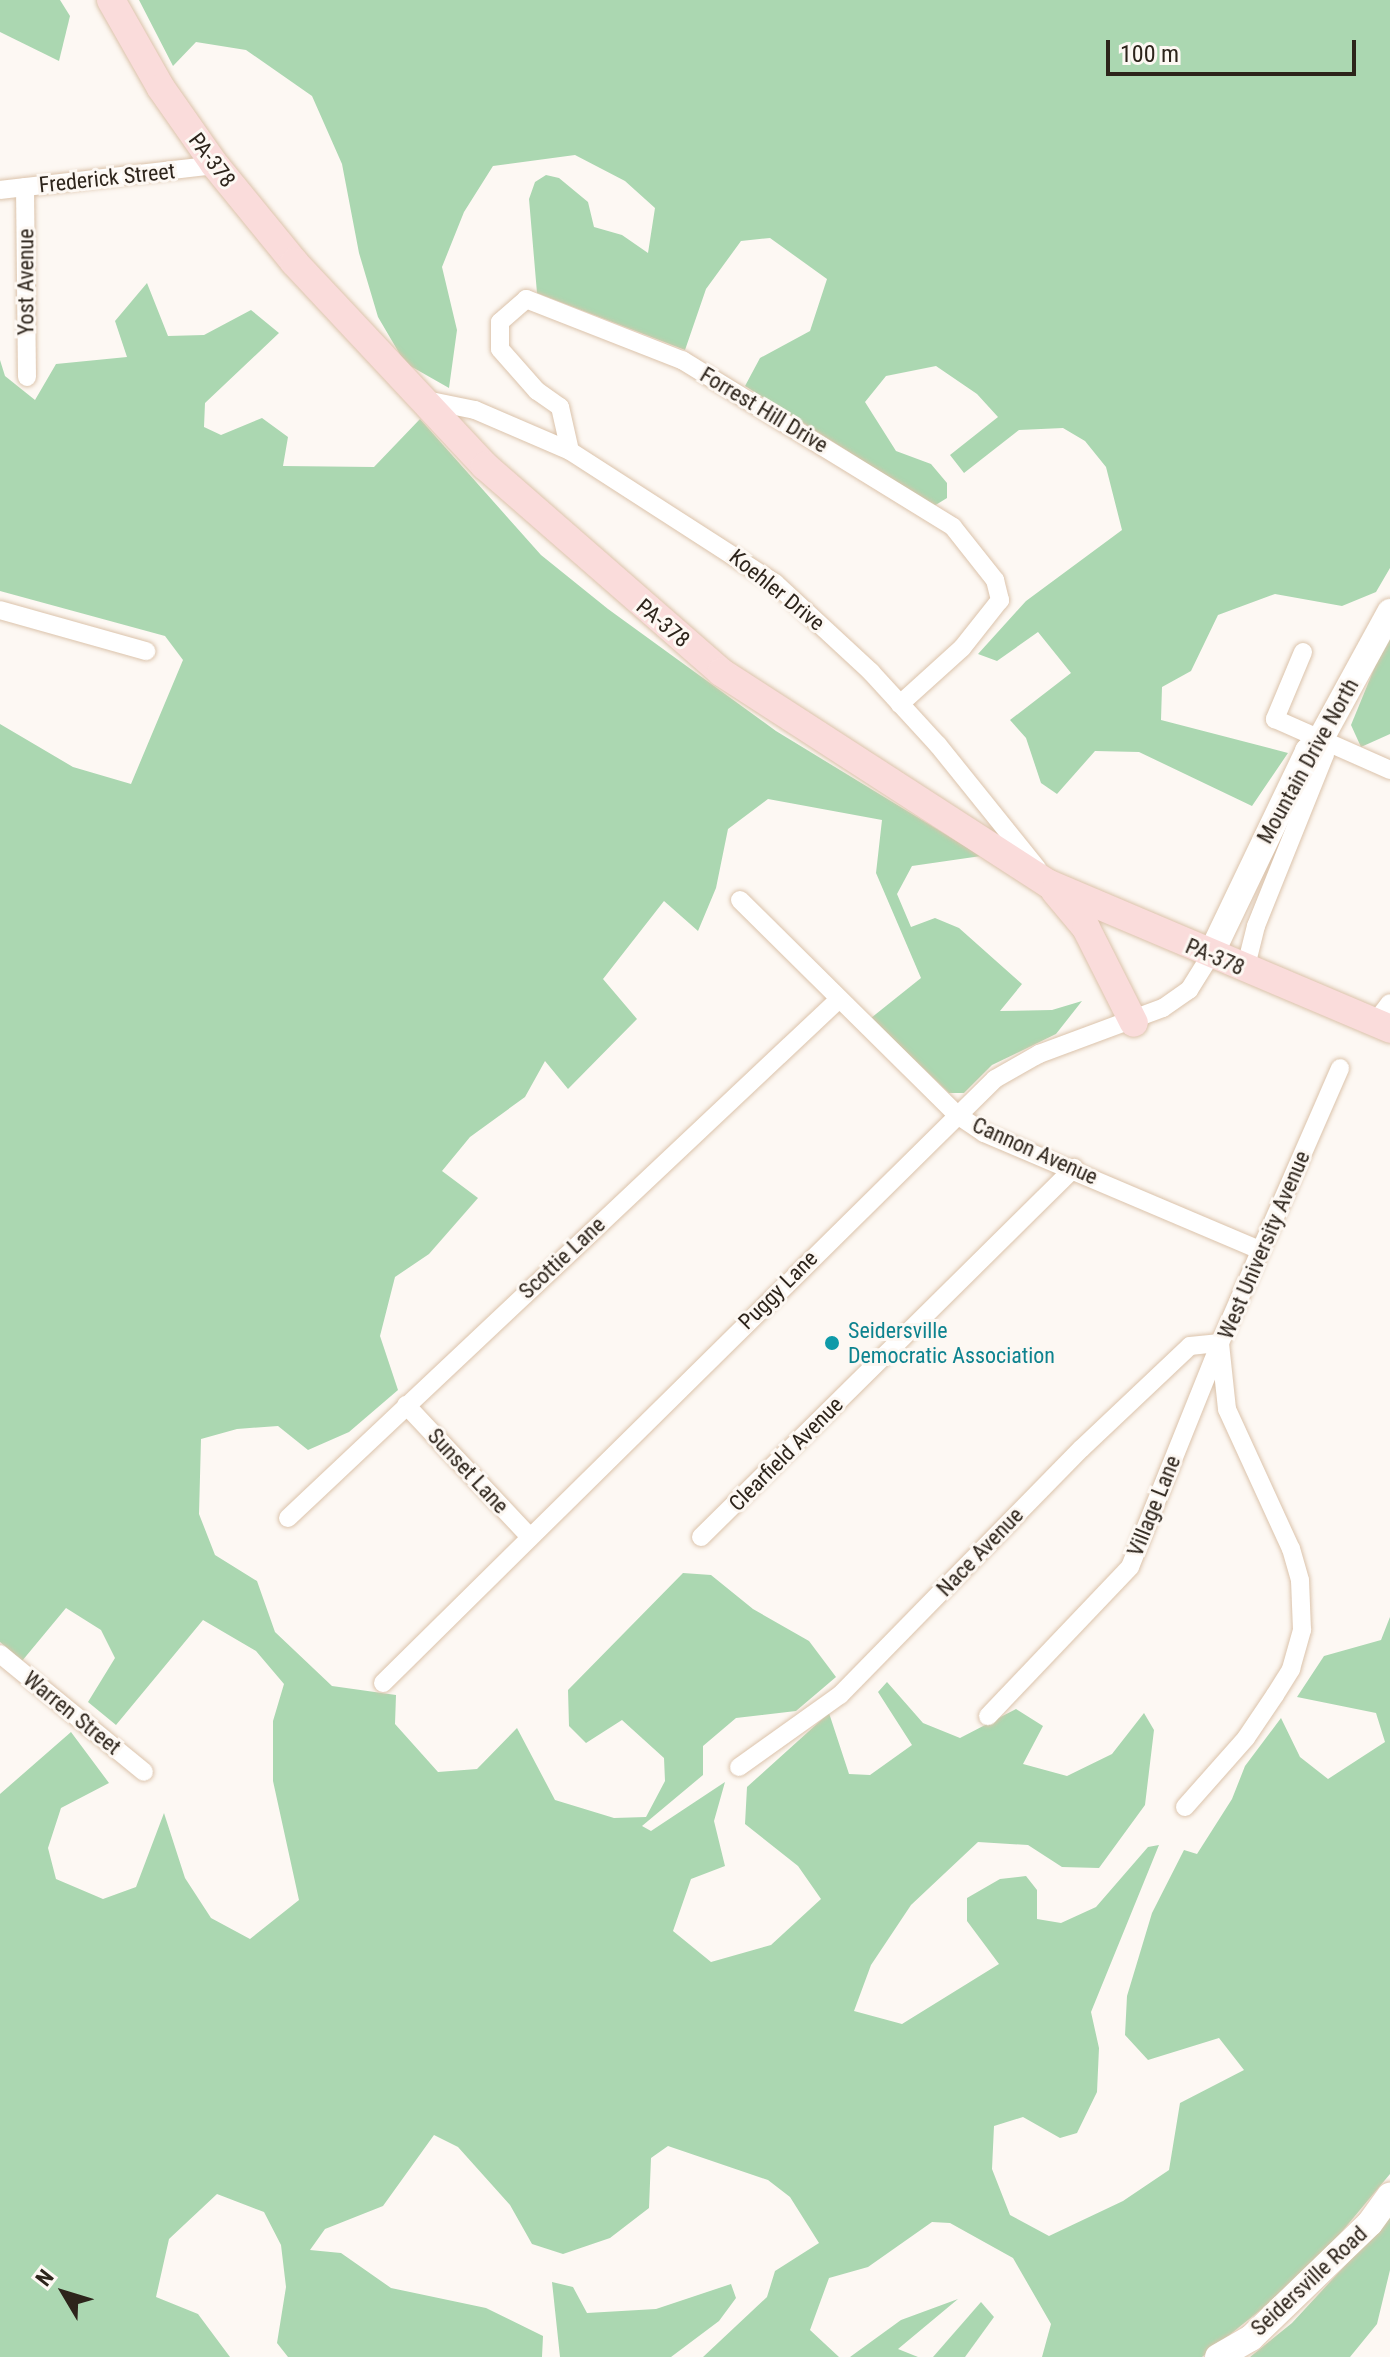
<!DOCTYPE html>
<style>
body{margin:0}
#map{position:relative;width:1390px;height:2357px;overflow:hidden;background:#fdf8f3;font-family:"Roboto Condensed",sans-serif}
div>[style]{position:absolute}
.green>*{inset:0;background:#abd7b1}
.roads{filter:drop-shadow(0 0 2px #dbc3ab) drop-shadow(0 0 2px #dbc3ab)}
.street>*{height:18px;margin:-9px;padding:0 9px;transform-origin:9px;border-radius:9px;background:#fff}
.secondary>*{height:26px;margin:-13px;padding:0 13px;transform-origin:13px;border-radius:13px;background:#fff}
.primary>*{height:28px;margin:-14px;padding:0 14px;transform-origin:14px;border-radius:14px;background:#fadcdb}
.dots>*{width:22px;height:22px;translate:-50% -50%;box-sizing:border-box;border:4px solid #fdf8f3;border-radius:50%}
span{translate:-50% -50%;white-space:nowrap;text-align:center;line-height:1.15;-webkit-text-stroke:6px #fdf8f3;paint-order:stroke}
.street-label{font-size:22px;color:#2d241b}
.culture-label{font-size:22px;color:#0d838f}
.left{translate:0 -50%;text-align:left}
.north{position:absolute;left:24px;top:2253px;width:80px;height:80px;-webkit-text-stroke:6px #fdf8f3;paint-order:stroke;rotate:308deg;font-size:22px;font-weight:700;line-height:32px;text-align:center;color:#2d241b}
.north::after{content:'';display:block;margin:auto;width:28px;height:36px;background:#2d241b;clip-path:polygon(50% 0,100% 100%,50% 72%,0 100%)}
.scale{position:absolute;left:1106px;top:40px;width:250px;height:36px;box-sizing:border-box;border:4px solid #2d241b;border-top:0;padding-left:10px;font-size:24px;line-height:28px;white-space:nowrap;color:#2d241b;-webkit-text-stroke:6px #fdf8f3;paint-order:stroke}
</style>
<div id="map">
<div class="green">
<div style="clip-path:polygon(0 0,60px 0,70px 16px,59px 61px,0 32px)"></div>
<div style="clip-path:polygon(139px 0,1390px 0,1390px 568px,1376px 592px,1342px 606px,1275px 594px,1218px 615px,1191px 671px,1162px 687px,1161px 720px,1288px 753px,1252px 806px,1139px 752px,1095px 751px,1057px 794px,1041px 783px,1026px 738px,1010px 720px,1071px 673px,1038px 632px,997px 661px,978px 654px,1026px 601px,1122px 530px,1106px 467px,1085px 441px,1063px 428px,1019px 430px,964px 473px,950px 455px,998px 417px,977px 394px,936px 366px,886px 376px,865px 402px,896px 451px,931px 464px,947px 483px,947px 498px,934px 506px,745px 386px,760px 358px,810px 331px,827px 279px,770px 238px,741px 241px,706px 289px,685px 350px,537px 293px,529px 199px,535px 182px,546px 175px,559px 178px,588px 202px,594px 227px,622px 235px,648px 253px,655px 208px,625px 181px,575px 155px,493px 166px,464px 212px,442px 267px,457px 330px,449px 388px,405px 363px,378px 317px,359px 253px,342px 164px,312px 96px,246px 50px,196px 42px,173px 66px)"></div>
<div style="clip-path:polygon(147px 283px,168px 336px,204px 335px,251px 310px,279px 333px,205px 403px,204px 427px,221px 435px,262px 418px,288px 437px,283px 466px,374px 467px,420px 419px,541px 555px,608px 609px,776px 731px,981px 856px,912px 866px,897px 894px,911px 927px,935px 918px,959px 928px,1022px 984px,1000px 1011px,1052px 1010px,1082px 1001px,1056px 1034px,992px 1065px,964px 1093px,949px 1093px,871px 1018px,921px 978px,876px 873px,882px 820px,768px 799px,728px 829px,716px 888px,698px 931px,664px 901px,603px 979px,637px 1019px,568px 1089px,545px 1061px,525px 1097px,470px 1137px,442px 1171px,478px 1198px,429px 1254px,395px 1277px,380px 1336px,398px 1390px,349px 1432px,308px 1450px,278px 1426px,237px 1429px,201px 1439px,199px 1514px,215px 1555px,257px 1581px,275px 1632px,332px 1686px,396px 1695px,395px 1724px,438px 1772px,477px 1769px,517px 1728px,555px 1800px,614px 1818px,646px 1817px,665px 1781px,664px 1758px,622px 1720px,586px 1743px,569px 1726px,568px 1690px,683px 1573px,711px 1575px,753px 1609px,809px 1641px,836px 1677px,796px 1711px,736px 1718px,703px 1746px,703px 1775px,642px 1826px,651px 1831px,725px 1782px,714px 1821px,725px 1866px,691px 1879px,673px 1931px,711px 1962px,771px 1945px,821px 1899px,798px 1866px,745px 1824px,747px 1787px,829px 1713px,849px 1774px,870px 1775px,912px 1745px,878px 1692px,887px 1682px,923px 1723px,960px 1738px,1016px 1709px,1043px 1726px,1023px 1764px,1067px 1776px,1112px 1754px,1144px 1713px,1154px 1730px,1145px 1805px,1099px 1868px,1062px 1867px,1028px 1845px,978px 1842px,911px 1905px,871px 1965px,854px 2011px,902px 2024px,999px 1964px,967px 1921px,967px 1898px,1000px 1879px,1026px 1876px,1037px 1890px,1037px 1919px,1061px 1923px,1096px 1907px,1148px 1847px,1159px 1845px,1091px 2012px,1099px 2048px,1097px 2092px,1077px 2133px,1060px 2138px,1023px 2117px,994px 2126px,992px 2169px,1010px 2215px,1049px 2236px,1123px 2201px,1169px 2170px,1180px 2103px,1244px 2070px,1219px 2038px,1148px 2060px,1125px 2035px,1127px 1996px,1152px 1913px,1184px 1850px,1197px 1854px,1232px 1799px,1245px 1766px,1281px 1718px,1300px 1757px,1328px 1779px,1385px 1742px,1376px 1713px,1297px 1697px,1324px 1656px,1381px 1640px,1390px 1617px,1390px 2174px,1309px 2271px,1202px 2357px,1042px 2357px,1051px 2324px,1013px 2258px,950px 2223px,932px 2222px,868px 2267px,829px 2278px,810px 2330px,839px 2357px,703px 2357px,767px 2297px,775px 2271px,819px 2243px,790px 2197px,768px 2180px,668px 2146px,651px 2158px,649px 2208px,610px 2238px,563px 2254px,532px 2244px,510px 2205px,458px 2147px,434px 2135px,383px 2206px,325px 2229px,310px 2250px,341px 2253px,391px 2288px,486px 2308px,543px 2336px,542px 2357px,288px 2357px,277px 2343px,286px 2287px,281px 2245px,264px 2212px,217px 2194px,169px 2239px,156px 2297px,198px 2314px,230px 2357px,0 2357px,0 1794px,71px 1732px,109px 1783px,61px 1808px,48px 1848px,56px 1879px,103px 1899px,136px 1887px,164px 1813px,185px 1878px,211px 1918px,250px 1939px,299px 1900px,273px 1781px,273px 1721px,284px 1684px,256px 1651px,203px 1620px,116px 1725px,88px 1702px,115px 1658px,101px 1630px,66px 1608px,22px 1661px,0 1642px,0 724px,73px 767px,131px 784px,183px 660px,165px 636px,0 591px,0 360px,5px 376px,35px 400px,56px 364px,127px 357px,115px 321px)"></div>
<div style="clip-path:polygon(1390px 630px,1390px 734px,1361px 747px,1351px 725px)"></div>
<div style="clip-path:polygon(1390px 2217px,1390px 2270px,1377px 2324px,1350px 2357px,1250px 2357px,1292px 2323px)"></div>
<div style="clip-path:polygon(552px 2282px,573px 2287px,587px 2313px,656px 2309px,731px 2284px,736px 2298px,719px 2321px,671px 2357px,560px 2357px)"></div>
<div style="clip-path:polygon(958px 2299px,898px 2349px,918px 2357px,850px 2357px,901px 2320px)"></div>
<div style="clip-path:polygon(981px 2302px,994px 2317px,965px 2357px,933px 2357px)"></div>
</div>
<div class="roads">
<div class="street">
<div style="left:25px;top:187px;width:190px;rotate:89.4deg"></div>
<div style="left:0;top:190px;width:216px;rotate:-6.6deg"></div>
<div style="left:426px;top:400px;width:50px;rotate:11.5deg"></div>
<div style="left:475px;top:410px;width:103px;rotate:23.3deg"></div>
<div style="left:570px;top:451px;width:244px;rotate:32.8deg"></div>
<div style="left:775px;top:583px;width:131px;rotate:42.8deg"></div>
<div style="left:871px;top:672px;width:99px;rotate:47.5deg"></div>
<div style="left:938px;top:745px;width:158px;rotate:51.2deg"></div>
<div style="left:570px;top:451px;width:45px;rotate:-102.8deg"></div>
<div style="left:560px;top:407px;width:28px;rotate:-145deg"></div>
<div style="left:537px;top:391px;width:56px;rotate:-131.4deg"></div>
<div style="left:500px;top:349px;width:27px;rotate:-90deg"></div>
<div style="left:500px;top:322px;width:35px;rotate:-41deg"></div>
<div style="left:526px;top:299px;width:168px;rotate:21.4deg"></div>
<div style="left:682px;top:360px;width:318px;rotate:31.6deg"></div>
<div style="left:953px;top:527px;width:68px;rotate:51.6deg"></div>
<div style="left:995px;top:580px;width:21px;rotate:76deg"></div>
<div style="left:1000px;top:600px;width:61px;rotate:128.4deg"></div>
<div style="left:962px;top:648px;width:84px;rotate:137.9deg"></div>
<div style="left:0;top:610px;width:152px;rotate:15.7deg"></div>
<div style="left:1303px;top:652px;width:73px;rotate:112.7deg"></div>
<div style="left:1275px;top:719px;width:126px;rotate:23.9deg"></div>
<div style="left:740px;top:900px;width:304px;rotate:44.7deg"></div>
<div style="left:956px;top:1114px;width:34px;rotate:34deg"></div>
<div style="left:984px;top:1133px;width:300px;rotate:23deg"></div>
<div style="left:1245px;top:970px;width:45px;rotate:-76deg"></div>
<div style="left:1256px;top:926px;width:185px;rotate:-68.1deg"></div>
<div style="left:1325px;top:754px;width:15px;rotate:-110deg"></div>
<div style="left:1374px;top:1024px;width:26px;rotate:-53deg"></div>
<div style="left:406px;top:1405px;width:181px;rotate:46.8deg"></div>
<div style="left:288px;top:1518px;width:756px;rotate:-43.28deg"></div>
<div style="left:701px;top:1537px;width:525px;rotate:-44.69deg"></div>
<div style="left:0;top:1654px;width:186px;rotate:39.3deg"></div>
<div style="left:383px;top:1683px;width:860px;rotate:-44.62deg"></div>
<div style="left:995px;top:1079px;width:51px;rotate:-29.6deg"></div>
<div style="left:1039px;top:1054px;width:132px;rotate:-20.4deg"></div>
<div style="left:1163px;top:1008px;width:32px;rotate:-35deg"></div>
<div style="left:1189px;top:990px;width:40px;rotate:-58deg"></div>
<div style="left:739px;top:1767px;width:124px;rotate:-35.5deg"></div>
<div style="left:840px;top:1695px;width:344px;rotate:-45.6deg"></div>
<div style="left:1081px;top:1449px;width:150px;rotate:-43.4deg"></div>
<div style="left:1190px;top:1346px;width:30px;rotate:-6deg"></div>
<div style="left:1220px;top:1343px;width:241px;rotate:111.9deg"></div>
<div style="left:1130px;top:1567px;width:206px;rotate:133.6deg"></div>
<div style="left:1185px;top:1807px;width:92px;rotate:-48.5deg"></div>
<div style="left:1246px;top:1738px;width:52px;rotate:-56deg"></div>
<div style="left:1275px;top:1695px;width:31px;rotate:-58deg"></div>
<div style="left:1291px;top:1669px;width:41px;rotate:-74.2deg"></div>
<div style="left:1302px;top:1630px;width:50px;rotate:-92.3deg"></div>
<div style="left:1300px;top:1580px;width:32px;rotate:-106deg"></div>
<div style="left:1291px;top:1549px;width:154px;rotate:-114.6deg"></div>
<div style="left:1227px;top:1409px;width:66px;rotate:-96.1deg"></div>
<div style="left:1220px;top:1343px;width:300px;rotate:-66.4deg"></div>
</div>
<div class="secondary">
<div style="left:1210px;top:956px;width:227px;rotate:-64.4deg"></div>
<div style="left:1308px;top:751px;width:16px;rotate:-43deg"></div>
<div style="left:1320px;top:740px;width:146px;rotate:-61.3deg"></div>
<div style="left:1218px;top:2357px;width:38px;rotate:-30deg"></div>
<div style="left:1251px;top:2338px;width:165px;rotate:-44deg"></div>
<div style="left:1370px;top:2223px;width:34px;rotate:-54deg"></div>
</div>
<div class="primary">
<div style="left:111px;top:0;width:101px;rotate:60.4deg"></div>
<div style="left:161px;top:88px;width:94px;rotate:55deg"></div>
<div style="left:215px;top:165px;width:125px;rotate:50.8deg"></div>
<div style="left:294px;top:262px;width:279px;rotate:46.9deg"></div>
<div style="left:485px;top:466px;width:313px;rotate:41.1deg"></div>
<div style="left:721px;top:672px;width:391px;rotate:32.9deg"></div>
<div style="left:1049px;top:884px;width:371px;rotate:23deg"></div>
<div style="left:1055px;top:891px;width:48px;rotate:50deg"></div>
<div style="left:1086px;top:928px;width:106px;rotate:63.2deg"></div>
</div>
</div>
<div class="dots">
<div style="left:832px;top:1343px;background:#0f9aa8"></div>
</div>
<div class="street-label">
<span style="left:212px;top:160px;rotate:53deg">PA-378</span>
<span style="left:107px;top:178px;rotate:-6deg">Frederick Street</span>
<span style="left:26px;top:282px;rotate:-90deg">Yost Avenue</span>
<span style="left:764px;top:410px;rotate:31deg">Forrest Hill Drive</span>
<span style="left:777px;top:590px;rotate:39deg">Koehler Drive</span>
<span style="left:663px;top:623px;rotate:40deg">PA-378</span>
<span style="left:1308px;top:761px;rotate:-61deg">Mountain Drive North</span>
<span style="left:1215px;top:957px;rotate:23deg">PA-378</span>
<span style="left:1035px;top:1151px;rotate:24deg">Cannon Avenue</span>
<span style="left:1264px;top:1245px;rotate:-67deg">West University Avenue</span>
<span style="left:562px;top:1258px;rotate:-43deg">Scottie Lane</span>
<span style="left:778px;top:1290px;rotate:-45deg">Puggy Lane</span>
<span style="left:786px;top:1454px;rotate:-45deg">Clearfield Avenue</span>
<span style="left:468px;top:1471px;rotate:47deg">Sunset Lane</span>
<span style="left:1154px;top:1506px;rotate:-68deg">Village Lane</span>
<span style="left:980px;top:1552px;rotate:-46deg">Nace Avenue</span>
<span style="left:72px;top:1713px;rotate:39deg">Warren Street</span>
<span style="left:1309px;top:2281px;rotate:-43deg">Seidersville Road</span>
</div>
<div class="culture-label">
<span class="left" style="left:848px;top:1343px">Seidersville<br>Democratic Association</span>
</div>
<div class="north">N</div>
<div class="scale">100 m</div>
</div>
